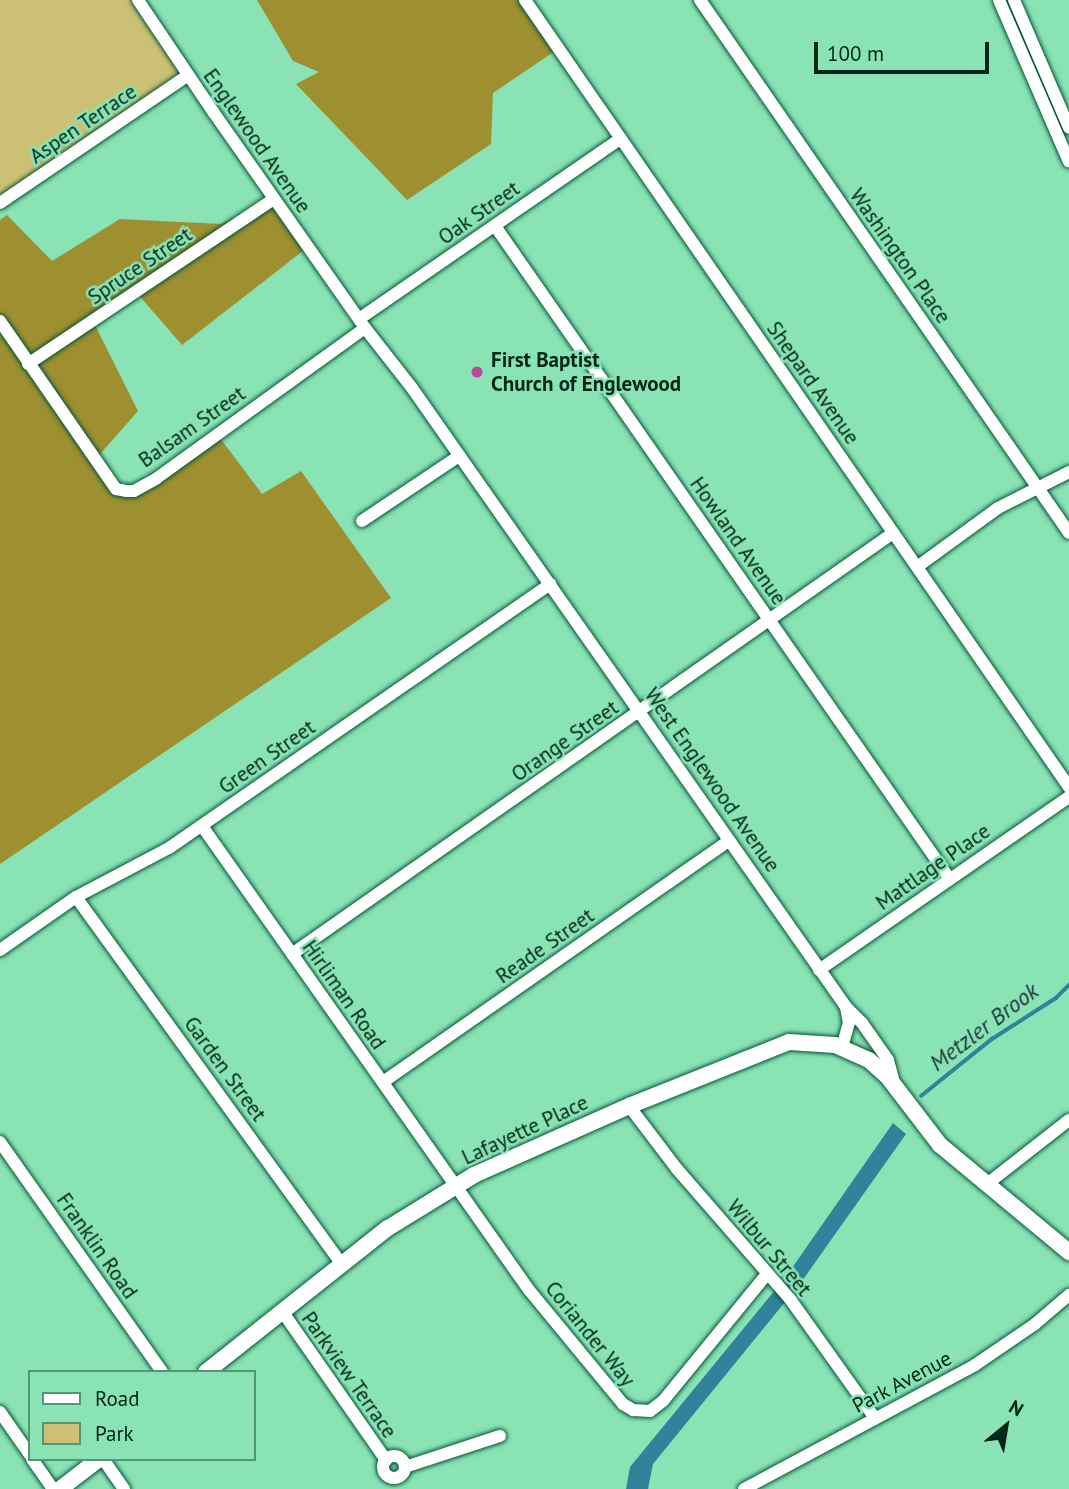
<!DOCTYPE html>
<style>
body{margin:0}
#map{position:relative;width:1069px;height:1489px;overflow:hidden;background:#89e3b5;font-family:"PT Sans",sans-serif}
div>[style]{position:absolute}
.green>*{inset:0;background:#ccc074}
.forest>*{inset:0;background:#9e8f30}
.water>*{inset:0;background:#30839b}
.stream>*{height:3.5px;margin:-1.75px;padding:0 1.75px;transform-origin:1.75px;border-radius:1.75px;background:#30839b}
.roads{filter:drop-shadow(0 0 2px #045637) drop-shadow(0 0 2px #045637)}
.minor>*{height:12px;margin:-6px;padding:0 6px;transform-origin:6px;border-radius:6px;background:#fff}
.minor>.ring{margin:-6px;padding:0;box-sizing:content-box;background:none;border:12px solid #fff;border-radius:50%}
.tertiary>*{height:16px;margin:-8px;padding:0 8px;transform-origin:8px;border-radius:8px;background:#fff}
.dots>*{width:19px;height:19px;translate:-50% -50%;box-sizing:border-box;border:4px solid #89e3b5;border-radius:50%}
span{translate:-50% -50%;white-space:nowrap;text-align:center;line-height:1.15;-webkit-text-stroke:5px #89e3b5;paint-order:stroke}
.street-label{font-size:21px;color:#002615}
.poi-label{font-size:21px;color:#002615;font-weight:700}
.left{translate:0 -50%;text-align:left}
.water-label{font-size:23px;color:#1b353d;font-style:italic}
.legend{position:absolute;left:28px;top:1370px;width:228px;height:91px;box-sizing:border-box;background:#89e3b5;border:2px solid #529775;margin:0;padding:9px 12px;list-style:none;font-size:21px;color:#002615}
.legend li{display:flex;align-items:center;gap:14px;height:35px}
.legend b{width:35px;border:2px solid #529775}
.north{position:absolute;left:971px;top:1391px;width:70px;height:70px;-webkit-text-stroke:5px #89e3b5;paint-order:stroke;rotate:30deg;font-size:19px;font-weight:700;line-height:28px;text-align:center;color:#002615}
.north::after{content:'';display:block;margin:auto;width:24px;height:32px;background:#002615;clip-path:polygon(50% 0,100% 100%,50% 72%,0 100%)}
.scale{position:absolute;left:814px;top:42px;width:175px;height:32px;box-sizing:border-box;border:4px solid #002615;border-top:0;padding-left:9px;font-size:21px;line-height:24px;white-space:nowrap;color:#002615;-webkit-text-stroke:5px #89e3b5;paint-order:stroke}
</style>
<div id="map">
<div class="green">
<div style="clip-path:polygon(0 0,137px 0,187px 76px,0 203px)"></div>
</div>
<div class="forest">
<div style="clip-path:polygon(257px 0,525px 0,558px 49px,493px 93px,491px 144px,407px 200px,296px 84px,319px 72px,293px 61px)"></div>
<div style="clip-path:polygon(274px 199px,308px 247px,182px 345px,136px 292px,93px 321px,138px 411px,94px 461px,126px 491px,217px 434px,262px 494px,301px 471px,391px 598px,0 864px,0 220px,7px 215px,52px 261px,120px 219px,221px 224px)"></div>
</div>
<div class="water">
<div style="clip-path:polygon(893px 1123px,906px 1134px,802px 1281px,653px 1464px,648px 1489px,626px 1489px,630px 1467px,785px 1278px)"></div>
</div>
<div class="stream">
<div style="left:921px;top:1096px;width:91px;rotate:-38.8deg"></div>
<div style="left:992px;top:1039px;width:76px;rotate:-32.6deg"></div>
<div style="left:1056px;top:998px;width:18px;rotate:-45deg"></div>
</div>
<div class="roads">
<div class="minor">
<div style="left:138px;top:0;width:136px;rotate:56.1deg"></div>
<div style="left:214px;top:113px;width:263px;rotate:54.9deg"></div>
<div style="left:365px;top:328px;width:76px;rotate:51.9deg"></div>
<div style="left:412px;top:388px;width:756px;rotate:54.96deg"></div>
<div style="left:846px;top:1007px;width:23px;rotate:45deg"></div>
<div style="left:862px;top:1023px;width:45px;rotate:54.9deg"></div>
<div style="left:888px;top:1060px;width:24px;rotate:75deg"></div>
<div style="left:525px;top:0;width:957px;rotate:55.35deg"></div>
<div style="left:700px;top:0;width:648px;rotate:55.3deg"></div>
<div style="left:999px;top:0;width:176px;rotate:66.6deg"></div>
<div style="left:1014px;top:0;width:139px;rotate:66.7deg"></div>
<div style="left:0;top:203px;width:226px;rotate:-34.2deg"></div>
<div style="left:495px;top:226px;width:794px;rotate:55.15deg"></div>
<div style="left:359px;top:319px;width:317px;rotate:-34.6deg"></div>
<div style="left:0;top:321px;width:204px;rotate:55.4deg"></div>
<div style="left:116px;top:489px;width:10px;rotate:11deg"></div>
<div style="left:126px;top:491px;width:8px"></div>
<div style="left:134px;top:491px;width:26px;rotate:-29deg"></div>
<div style="left:157px;top:478px;width:256px;rotate:-35.8deg"></div>
<div style="left:28px;top:364px;width:296px;rotate:-33.9deg"></div>
<div style="left:362px;top:521px;width:117px;rotate:-33.8deg"></div>
<div style="left:917px;top:567px;width:100px;rotate:-36.1deg"></div>
<div style="left:998px;top:508px;width:80px;rotate:-26.9deg"></div>
<div style="left:202px;top:826px;width:568px;rotate:54.83deg"></div>
<div style="left:529px;top:1290px;width:148px;rotate:50.5deg"></div>
<div style="left:623px;top:1404px;width:12px;rotate:31deg"></div>
<div style="left:633px;top:1410px;width:17px;rotate:3deg"></div>
<div style="left:650px;top:1411px;width:16px;rotate:-38deg"></div>
<div style="left:663px;top:1401px;width:164px;rotate:-50.7deg"></div>
<div style="left:76px;top:897px;width:453px;rotate:54.1deg"></div>
<div style="left:0;top:950px;width:93px;rotate:-34.9deg"></div>
<div style="left:76px;top:897px;width:105px;rotate:-27.8deg"></div>
<div style="left:169px;top:848px;width:464px;rotate:-34.7deg"></div>
<div style="left:292px;top:954px;width:734px;rotate:-35.01deg"></div>
<div style="left:819px;top:970px;width:304px;rotate:-34.7deg"></div>
<div style="left:842px;top:1047px;width:25px;rotate:-74deg"></div>
<div style="left:849px;top:1023px;width:15px;rotate:-101deg"></div>
<div style="left:383px;top:1082px;width:422px;rotate:-34.9deg"></div>
<div style="left:629px;top:1106px;width:79px;rotate:52.7deg"></div>
<div style="left:677px;top:1169px;width:172px;rotate:49deg"></div>
<div style="left:790px;top:1299px;width:146px;rotate:54.5deg"></div>
<div style="left:0;top:1142px;width:281px;rotate:54.8deg"></div>
<div style="left:987px;top:1184px;width:104px;rotate:-38deg"></div>
<div style="left:282px;top:1311px;width:182px;rotate:55.1deg"></div>
<div style="left:0;top:1412px;width:52px;rotate:55.1deg"></div>
<div class="ring" style="left:383px;top:1456px;width:10px;height:10px"></div>
<div style="left:32px;top:1459px;width:37px;rotate:55deg"></div>
<div style="left:103px;top:1459px;width:37px;rotate:55deg"></div>
<div style="left:405px;top:1467px;width:100px;rotate:-18.1deg"></div>
<div style="left:744px;top:1489px;width:262px;rotate:-28.2deg"></div>
<div style="left:975px;top:1365px;width:73px;rotate:-34.3deg"></div>
<div style="left:1035px;top:1324px;width:45px;rotate:-40.5deg"></div>
</div>
<div class="tertiary">
<div style="left:206px;top:1372px;width:232px;rotate:-38.4deg"></div>
<div style="left:388px;top:1228px;width:101px;rotate:-31.6deg"></div>
<div style="left:474px;top:1175px;width:170px;rotate:-24deg"></div>
<div style="left:629px;top:1106px;width:172px;rotate:-21.8deg"></div>
<div style="left:789px;top:1042px;width:46px;rotate:3.7deg"></div>
<div style="left:835px;top:1045px;width:37px;rotate:24deg"></div>
<div style="left:869px;top:1060px;width:24px;rotate:42deg"></div>
<div style="left:887px;top:1076px;width:87px;rotate:52.5deg"></div>
<div style="left:940px;top:1145px;width:168px;rotate:39.7deg"></div>
<div style="left:60px;top:1489px;width:49px;rotate:-37.6deg"></div>
</div>
</div>
<div class="dots">
<div style="left:477px;top:372px;background:#bd469b"></div>
</div>
<div class="street-label">
<span style="left:83px;top:124px;rotate:-34deg">Aspen Terrace</span>
<span style="left:257px;top:141px;rotate:55deg">Englewood Avenue</span>
<span style="left:479px;top:213px;rotate:-35deg">Oak Street</span>
<span style="left:900px;top:256px;rotate:55deg">Washington Place</span>
<span style="left:140px;top:266px;rotate:-34deg">Spruce Street</span>
<span style="left:813px;top:383px;rotate:55deg">Shepard Avenue</span>
<span style="left:192px;top:427px;rotate:-35deg">Balsam Street</span>
<span style="left:738px;top:541px;rotate:55deg">Howland Avenue</span>
<span style="left:565px;top:741px;rotate:-35deg">Orange Street</span>
<span style="left:267px;top:757px;rotate:-35deg">Green Street</span>
<span style="left:712px;top:780px;rotate:55deg">West Englewood Avenue</span>
<span style="left:933px;top:867px;rotate:-35deg">Mattlage Place</span>
<span style="left:545px;top:946px;rotate:-35deg">Reade Street</span>
<span style="left:344px;top:995px;rotate:55deg">Hirliman Road</span>
<span style="left:225px;top:1069px;rotate:54deg">Garden Street</span>
<span style="left:525px;top:1130px;rotate:-25deg">Lafayette Place</span>
<span style="left:97px;top:1246px;rotate:55deg">Franklin Road</span>
<span style="left:769px;top:1248px;rotate:50deg">Wilbur Street</span>
<span style="left:590px;top:1334px;rotate:51deg">Coriander Way</span>
<span style="left:349px;top:1375px;rotate:55deg">Parkview Terrace</span>
<span style="left:902px;top:1382px;rotate:-28deg">Park Avenue</span>
</div>
<div class="poi-label">
<span class="left" style="left:491px;top:372px">First Baptist<br>Church of Englewood</span>
</div>
<div class="water-label">
<span style="left:984px;top:1027px;rotate:-37deg">Metzler Brook</span>
</div>
<ul class="legend">
<li><b style="height:9px;background:#fff"></b>Road</li>
<li><b style="height:19px;background:#ccc074"></b>Park</li>
</ul>
<div class="north">N</div>
<div class="scale">100 m</div>
</div>
